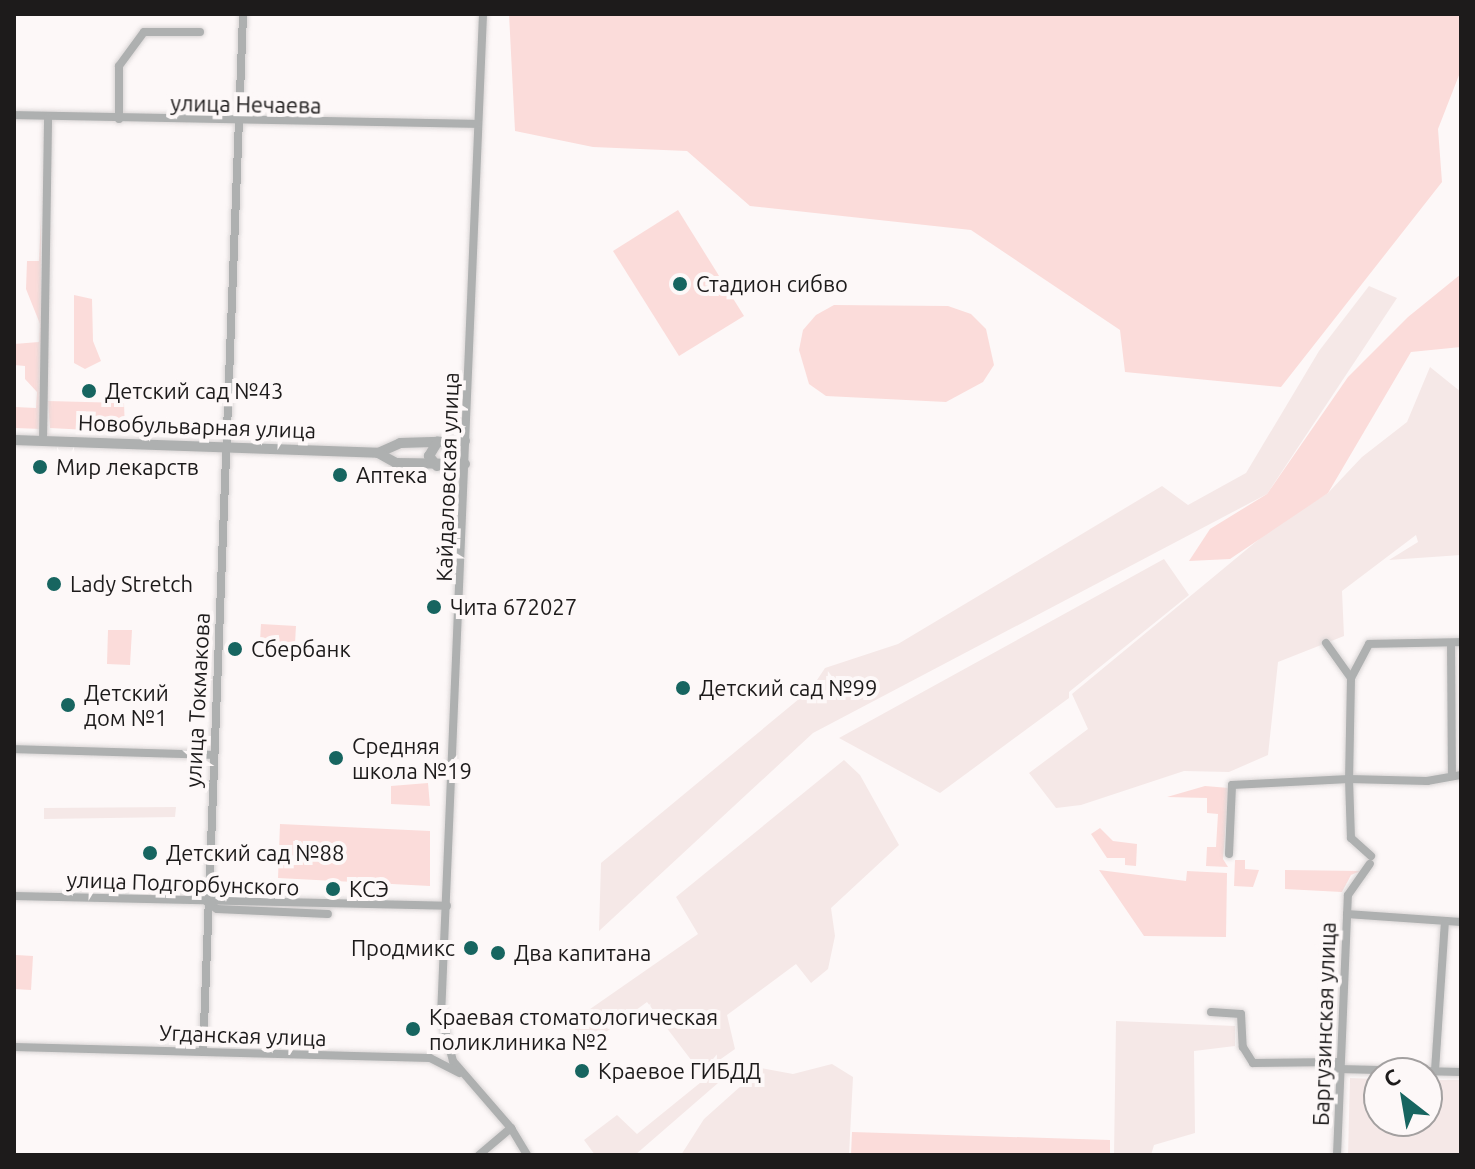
<!DOCTYPE html>
<meta charset="utf-8">
<style>
body{margin:0}
#map{position:relative;width:1475px;height:1169px;overflow:hidden;background:#fdf8f8;font-family:Ubuntu,sans-serif}
div>[style]{position:absolute}
.built>*{inset:0;background:#f5e8e7}
.green>*{inset:0;background:#fbdcda}
.roads{filter:drop-shadow(0 0 2px #d9d5d5) drop-shadow(0 0 2px #d9d5d5)}
.minor>*{height:8px;margin:-4px;padding:0 4px;transform-origin:4px;border-radius:4px;background:#aeb0b0}
.tertiary>*{height:10px;margin:-5px;padding:0 5px;transform-origin:5px;border-radius:5px;background:#aeb0b0}
.dots>*{width:22px;height:22px;translate:-50% -50%;box-sizing:border-box;border:4px solid #fdf8f8;border-radius:50%}
span{translate:-50% -50%;white-space:nowrap;text-align:center;line-height:1.15;-webkit-text-stroke:8px #fdf8f8;paint-order:stroke}
.street-label{font-size:22px;color:#1d1b1b}
.poi-label{font-size:22px;color:#1d1b1b}
.left{translate:0 -50%;text-align:left}
.right{translate:-100% -50%;text-align:right}
.frame{position:absolute;inset:0;border:16px solid #1d1b1b;pointer-events:none}
.north{position:absolute;left:1363px;top:1057px;width:80px;height:80px;box-sizing:border-box;background:#fdf8f8;border:2px solid #a3a0a0;border-radius:50%;rotate:329deg;font-size:22px;font-weight:700;line-height:32px;text-align:center;color:#1d1b1b}
.north::after{content:'';display:block;margin:auto;width:28px;height:36px;background:#176560;clip-path:polygon(50% 0,100% 100%,50% 72%,0 100%)}
</style>
<div id="map">
<div class="built">
<div style="clip-path:polygon(1369px 286px,1397px 298px,1267px 494px,813px 733px,599px 931px,601px 863px,811px 689px,825px 668px,898px 644px,1162px 486px,1188px 505px,1246px 473px,1319px 351px)"></div>
<div style="clip-path:polygon(1430px 367px,1461px 392px,1461px 555px,1389px 560px,1418px 542px,1416px 535px,1342px 591px,1344px 636px,1278px 662px,1268px 755px,1229px 772px,1184px 771px,1081px 805px,1056px 808px,1029px 773px,1088px 729px,1072px 694px,1280px 522px,1328px 493px,1362px 457px,1407px 422px)"></div>
<div style="clip-path:polygon(1164px 559px,1189px 595px,1069px 692px,1069px 698px,940px 793px,839px 738px)"></div>
<div style="clip-path:polygon(844px 760px,860px 775px,899px 845px,831px 908px,835px 936px,828px 969px,811px 983px,796px 964px,727px 1015px,735px 1049px,701px 1073px,647px 1002px,587px 1046px,570px 1023px,698px 934px,676px 897px)"></div>
<div style="clip-path:polygon(176px 807px,175px 817px,44px 819px,44px 808px)"></div>
<div style="clip-path:polygon(1116px 1021px,1235px 1026px,1235px 1046px,1194px 1051px,1195px 1133px,1154px 1145px,1151px 1155px,1114px 1155px)"></div>
<div style="clip-path:polygon(832px 1064px,853px 1077px,849px 1155px,681px 1155px,704px 1119px,761px 1068px,793px 1074px)"></div>
<div style="clip-path:polygon(711px 1074px,718px 1083px,635px 1155px,595px 1155px,584px 1140px,617px 1115px,637px 1134px)"></div>
<div style="clip-path:polygon(1350px 1078px,1379px 1079px,1379px 1121px,1427px 1121px,1427px 1080px,1461px 1080px,1461px 1155px,1348px 1155px)"></div>
</div>
<div class="green">
<div style="clip-path:polygon(509px 14px,1461px 14px,1461px 70px,1438px 129px,1442px 182px,1281px 387px,1125px 372px,1120px 330px,971px 230px,750px 206px,687px 151px,593px 147px,515px 131px)"></div>
<div style="clip-path:polygon(678px 210px,744px 316px,679px 356px,613px 251px)"></div>
<div style="clip-path:polygon(41px 216px,41px 429px,15px 428px,15px 407px,36px 408px,37px 392px,25px 379px,25px 366px,14px 365px,14px 344px,39px 342px,40px 324px,26px 289px,27px 261px,39px 261px)"></div>
<div style="clip-path:polygon(1461px 274px,1461px 347px,1411px 352px,1328px 493px,1230px 559px,1189px 561px,1210px 529px,1267px 494px,1348px 377px,1408px 317px)"></div>
<div style="clip-path:polygon(74px 295px,92px 299px,93px 341px,101px 361px,85px 369px,74px 363px)"></div>
<div style="clip-path:polygon(834px 305px,948px 306px,971px 314px,986px 329px,994px 365px,983px 382px,946px 402px,826px 396px,809px 384px,799px 350px,803px 330px,816px 315px)"></div>
<div style="clip-path:polygon(48px 401px,124px 403px,125px 432px,50px 428px)"></div>
<div style="clip-path:polygon(261px 624px,296px 626px,295px 643px,260px 641px)"></div>
<div style="clip-path:polygon(108px 630px,132px 630px,130px 665px,107px 664px)"></div>
<div style="clip-path:polygon(428px 783px,430px 806px,391px 804px,391px 786px)"></div>
<div style="clip-path:polygon(1205px 786px,1229px 788px,1223px 859px,1228px 867px,1206px 866px,1207px 847px,1216px 847px,1218px 814px,1207px 813px,1207px 798px,1167px 797px)"></div>
<div style="clip-path:polygon(280px 824px,430px 831px,430px 886px,278px 878px)"></div>
<div style="clip-path:polygon(1100px 828px,1113px 841px,1137px 844px,1136px 866px,1125px 865px,1125px 858px,1107px 858px,1091px 834px)"></div>
<div style="clip-path:polygon(1235px 860px,1245px 860px,1245px 869px,1259px 870px,1253px 887px,1234px 886px)"></div>
<div style="clip-path:polygon(1099px 870px,1186px 881px,1187px 871px,1227px 873px,1226px 937px,1144px 936px)"></div>
<div style="clip-path:polygon(1285px 870px,1361px 871px,1351px 875px,1342px 892px,1285px 889px)"></div>
<div style="clip-path:polygon(16px 955px,33px 956px,31px 990px,14px 989px)"></div>
<div style="clip-path:polygon(852px 1132px,1110px 1140px,1110px 1155px,851px 1155px)"></div>
</div>
<div class="roads">
<div class="minor">
<div style="left:483px;top:14px;width:1002px;rotate:92.4deg"></div>
<div style="left:441px;top:1015px;width:48px;rotate:75.4deg"></div>
<div style="left:453px;top:1061px;width:89px;rotate:49.1deg"></div>
<div style="left:511px;top:1128px;width:31px;rotate:59deg"></div>
<div style="left:14px;top:115px;width:464px;rotate:1.1deg"></div>
<div style="left:119px;top:119px;width:53px;rotate:-90deg"></div>
<div style="left:119px;top:66px;width:42px;rotate:-53.7deg"></div>
<div style="left:144px;top:32px;width:56px"></div>
<div style="left:43px;top:441px;width:324px;rotate:-89.1deg"></div>
<div style="left:1326px;top:643px;width:43px;rotate:54.5deg"></div>
<div style="left:1351px;top:678px;width:101px;rotate:91.1deg"></div>
<div style="left:1349px;top:779px;width:78px;rotate:1.5deg"></div>
<div style="left:1427px;top:781px;width:35px;rotate:-10deg"></div>
<div style="left:1451px;top:643px;width:133px;rotate:89.6deg"></div>
<div style="left:1351px;top:678px;width:38px;rotate:-62deg"></div>
<div style="left:1369px;top:644px;width:92px;rotate:-1.2deg"></div>
<div style="left:14px;top:749px;width:199px;rotate:1.7deg"></div>
<div style="left:1229px;top:854px;width:69px;rotate:-87.5deg"></div>
<div style="left:1232px;top:785px;width:117px;rotate:-2.9deg"></div>
<div style="left:1349px;top:779px;width:59px;rotate:88.1deg"></div>
<div style="left:1351px;top:838px;width:27px;rotate:42deg"></div>
<div style="left:14px;top:896px;width:433px;rotate:1.3deg"></div>
<div style="left:207px;top:902px;width:12px;rotate:35deg"></div>
<div style="left:217px;top:909px;width:111px;rotate:2.6deg"></div>
<div style="left:1347px;top:914px;width:114px;rotate:4deg"></div>
<div style="left:1211px;top:1012px;width:30px;rotate:4deg"></div>
<div style="left:1241px;top:1014px;width:33px;rotate:87deg"></div>
<div style="left:1243px;top:1047px;width:19px;rotate:58deg"></div>
<div style="left:1253px;top:1063px;width:85px;rotate:-0.7deg"></div>
<div style="left:14px;top:1047px;width:416px;rotate:1.5deg"></div>
<div style="left:430px;top:1058px;width:33px;rotate:27deg"></div>
<div style="left:203px;top:1052px;width:1039px;rotate:-87.79deg"></div>
<div style="left:1338px;top:1069px;width:123px;rotate:1.4deg"></div>
<div style="left:1435px;top:1071px;width:150px;rotate:-86.2deg"></div>
<div style="left:479px;top:1155px;width:42px;rotate:-40.2deg"></div>
<div style="left:1337px;top:1155px;width:260px;rotate:-87.6deg"></div>
<div style="left:1348px;top:895px;width:38px;rotate:-55deg"></div>
</div>
<div class="tertiary">
<div style="left:14px;top:440px;width:364px;rotate:2deg"></div>
<div style="left:378px;top:453px;width:24px;rotate:-24deg"></div>
<div style="left:400px;top:443px;width:65px;rotate:-1.8deg"></div>
<div style="left:378px;top:453px;width:21px;rotate:29deg"></div>
<div style="left:396px;top:463px;width:69px;rotate:0.8deg"></div>
<div style="left:437px;top:466px;width:13px;rotate:-129deg"></div>
<div style="left:429px;top:456px;width:17px;rotate:-59deg"></div>
<div style="left:445px;top:466px;width:17px;rotate:-59deg"></div>
<div style="left:454px;top:451px;width:14px;rotate:-126deg"></div>
</div>
</div>
<div class="dots">
<div style="left:680px;top:284px;background:#176560"></div>
<div style="left:89px;top:391px;background:#176560"></div>
<div style="left:40px;top:467px;background:#176560"></div>
<div style="left:340px;top:475px;background:#176560"></div>
<div style="left:54px;top:584px;background:#176560"></div>
<div style="left:434px;top:607px;background:#176560"></div>
<div style="left:235px;top:649px;background:#176560"></div>
<div style="left:683px;top:688px;background:#176560"></div>
<div style="left:68px;top:705px;background:#176560"></div>
<div style="left:336px;top:758px;background:#176560"></div>
<div style="left:150px;top:853px;background:#176560"></div>
<div style="left:333px;top:889px;background:#176560"></div>
<div style="left:471px;top:948px;background:#176560"></div>
<div style="left:498px;top:953px;background:#176560"></div>
<div style="left:413px;top:1029px;background:#176560"></div>
<div style="left:582px;top:1071px;background:#176560"></div>
</div>
<div class="street-label">
<span style="left:246px;top:104px;rotate:1deg">улица Нечаева</span>
<span style="left:197px;top:426px;rotate:2deg">Новобульварная улица</span>
<span style="left:447px;top:477px;rotate:-88deg">Кайдаловская улица</span>
<span style="left:197px;top:700px;rotate:-87deg">улица Токмакова</span>
<span style="left:183px;top:883px;rotate:2deg">улица Подгорбунского</span>
<span style="left:1324px;top:1024px;rotate:-88deg">Баргузинская улица</span>
<span style="left:243px;top:1035px;rotate:2deg">Угданская улица</span>
</div>
<div class="poi-label">
<span class="left" style="left:696px;top:284px">Стадион сибво</span>
<span class="left" style="left:105px;top:391px">Детский сад №43</span>
<span class="left" style="left:56px;top:467px">Мир лекарств</span>
<span class="left" style="left:356px;top:475px">Аптека</span>
<span class="left" style="left:70px;top:584px">Lady Stretch</span>
<span class="left" style="left:450px;top:607px">Чита 672027</span>
<span class="left" style="left:251px;top:649px">Сбербанк</span>
<span class="left" style="left:699px;top:688px">Детский сад №99</span>
<span class="left" style="left:84px;top:705px">Детский<br>дом №1</span>
<span class="left" style="left:352px;top:758px">Средняя<br>школа №19</span>
<span class="left" style="left:166px;top:853px">Детский сад №88</span>
<span class="left" style="left:349px;top:889px">КСЭ</span>
<span class="right" style="left:455px;top:948px">Продмикс</span>
<span class="left" style="left:514px;top:953px">Два капитана</span>
<span class="left" style="left:429px;top:1029px">Краевая стоматологическая<br>поликлиника №2</span>
<span class="left" style="left:598px;top:1071px">Краевое ГИБДД</span>
</div>
<div class="frame"></div>
<div class="north">С</div>
</div>
